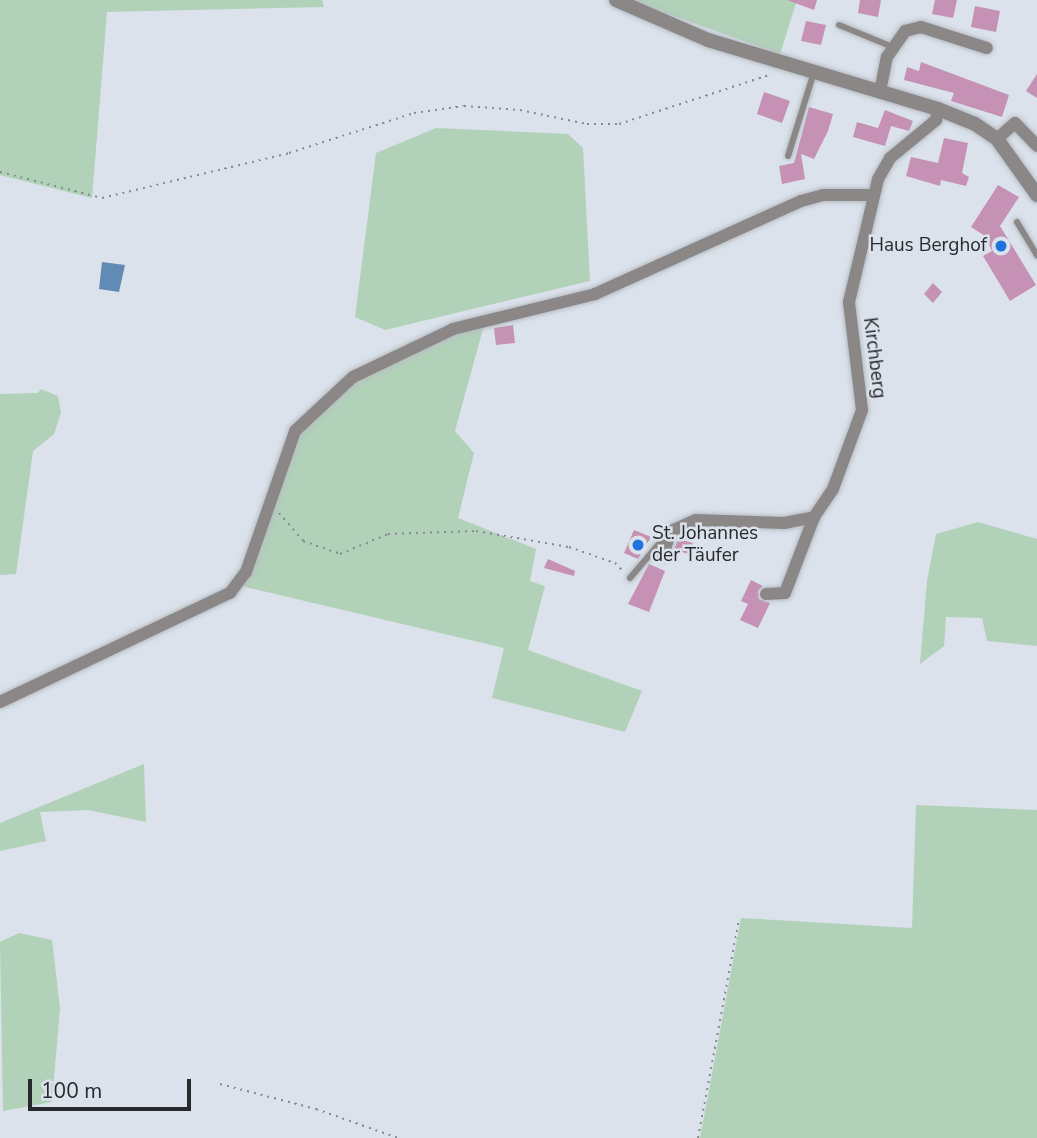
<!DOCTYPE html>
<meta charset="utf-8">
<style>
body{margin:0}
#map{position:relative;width:1037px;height:1138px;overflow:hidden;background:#dbe2eb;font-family:"Nunito Sans",sans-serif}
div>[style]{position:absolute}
.green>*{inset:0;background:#b2d1b9}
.water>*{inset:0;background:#618bb4}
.building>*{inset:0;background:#c591b4}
.path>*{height:2px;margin-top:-1px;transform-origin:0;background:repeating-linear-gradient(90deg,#868b91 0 2px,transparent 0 7px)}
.roads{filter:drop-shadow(0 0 2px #b7bdc5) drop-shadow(0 0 2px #b7bdc5)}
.service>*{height:6px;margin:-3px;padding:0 3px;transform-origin:3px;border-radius:3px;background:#8c8787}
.minor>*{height:12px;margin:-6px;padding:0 6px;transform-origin:6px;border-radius:6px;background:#8c8787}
.tertiary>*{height:14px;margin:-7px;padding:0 7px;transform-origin:7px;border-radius:7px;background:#8c8787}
.dots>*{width:19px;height:19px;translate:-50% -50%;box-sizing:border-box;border:4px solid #dbe2eb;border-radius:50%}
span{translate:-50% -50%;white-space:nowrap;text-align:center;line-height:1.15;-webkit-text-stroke:5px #dbe2eb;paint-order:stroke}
.poi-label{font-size:19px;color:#27292d}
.right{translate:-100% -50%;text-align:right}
.left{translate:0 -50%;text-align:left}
.street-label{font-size:19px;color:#27292d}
.scale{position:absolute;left:28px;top:1079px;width:163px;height:32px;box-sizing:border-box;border:4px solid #27292d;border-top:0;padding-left:9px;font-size:21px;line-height:24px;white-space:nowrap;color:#27292d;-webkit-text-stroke:5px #dbe2eb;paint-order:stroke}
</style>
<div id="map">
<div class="green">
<div style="clip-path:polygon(0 0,322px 0,324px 7px,107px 12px,92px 198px,0 175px)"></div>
<div style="clip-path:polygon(629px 0,797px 0,780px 54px)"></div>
<div style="clip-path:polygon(436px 128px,568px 134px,583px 148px,590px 281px,385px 330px,355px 317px,376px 153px)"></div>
<div style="clip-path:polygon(484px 325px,455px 431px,474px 453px,458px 518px,536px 549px,530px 581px,545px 586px,528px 650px,642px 691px,625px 732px,492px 698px,504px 648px,241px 586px,288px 450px,331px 396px,419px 346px)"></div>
<div style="clip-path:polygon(41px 389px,58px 396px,61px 413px,54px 434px,33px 451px,16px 574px,0 575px,0 394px,38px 393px)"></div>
<div style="clip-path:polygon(978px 522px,1037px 539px,1037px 646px,987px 641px,982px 618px,946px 617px,944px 646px,920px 664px,927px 581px,936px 534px)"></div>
<div style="clip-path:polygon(144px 764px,146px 822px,88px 810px,40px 812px,46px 841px,0 851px,0 823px)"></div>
<div style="clip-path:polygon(916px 805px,1037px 810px,1037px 1138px,700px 1138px,741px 918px,912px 928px)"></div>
<div style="clip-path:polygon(19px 933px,52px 940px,60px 1008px,52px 1102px,3px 1111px,0 942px)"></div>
</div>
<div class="water">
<div style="clip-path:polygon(102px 262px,125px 265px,119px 292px,99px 289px)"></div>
</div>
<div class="building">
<div style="clip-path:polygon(787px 0,817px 0,814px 10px)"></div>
<div style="clip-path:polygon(860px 0,881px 0,878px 17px,858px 13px)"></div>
<div style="clip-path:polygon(935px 0,957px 0,953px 18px,932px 14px)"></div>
<div style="clip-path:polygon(975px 6px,1000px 11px,996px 32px,971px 27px)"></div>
<div style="clip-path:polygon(806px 21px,826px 25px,821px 45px,801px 41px)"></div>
<div style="clip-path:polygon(921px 62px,1009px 95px,1002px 117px,951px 101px,954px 93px,904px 80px,907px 67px,919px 71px)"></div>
<div style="clip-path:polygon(1037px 74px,1037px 98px,1026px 91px)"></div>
<div style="clip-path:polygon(764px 92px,790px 101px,782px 123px,757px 114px)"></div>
<div style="clip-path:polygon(809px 107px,833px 114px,828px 131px,814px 159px,801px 154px,805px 179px,782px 184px,779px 166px,794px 163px)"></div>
<div style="clip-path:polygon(885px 110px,913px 121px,909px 131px,891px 126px,885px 146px,853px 137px,857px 122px,878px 128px)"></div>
<div style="clip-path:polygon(944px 138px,968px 143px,962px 173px,969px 177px,966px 186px,941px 180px,940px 186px,906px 176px,911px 157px,938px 163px)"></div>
<div style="clip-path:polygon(998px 185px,1019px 197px,1000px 226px,1036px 285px,1010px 301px,983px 256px,992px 251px,985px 236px,971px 227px)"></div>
<div style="clip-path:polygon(933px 283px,942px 292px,933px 303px,924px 294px)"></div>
<div style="clip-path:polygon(513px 325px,515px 343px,496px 345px,494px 328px)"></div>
<div style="clip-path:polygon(634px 530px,651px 537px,638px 559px,624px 553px)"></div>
<div style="clip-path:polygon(678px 539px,693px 543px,689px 554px,674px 550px)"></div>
<div style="clip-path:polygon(548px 559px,575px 571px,574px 576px,544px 568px)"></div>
<div style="clip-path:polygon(649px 564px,665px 571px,649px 612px,628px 604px)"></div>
<div style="clip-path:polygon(751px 580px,763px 586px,758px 591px,759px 599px,770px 603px,758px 628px,740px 620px,748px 604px,741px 601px)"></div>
</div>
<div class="path">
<div style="left:0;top:172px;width:105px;rotate:14.3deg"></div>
<div style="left:102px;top:198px;width:192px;rotate:-13.5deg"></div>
<div style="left:289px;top:153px;width:131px;rotate:-17.7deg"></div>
<div style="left:414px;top:113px;width:50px;rotate:-8deg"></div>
<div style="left:464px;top:106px;width:56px;rotate:4.1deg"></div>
<div style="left:520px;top:110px;width:68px;rotate:11.8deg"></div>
<div style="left:587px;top:124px;width:32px"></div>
<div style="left:619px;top:124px;width:161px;rotate:-18.1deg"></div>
<div style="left:279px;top:513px;width:37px;rotate:49deg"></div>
<div style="left:303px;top:541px;width:39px;rotate:19deg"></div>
<div style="left:340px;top:554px;width:52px;rotate:-22.6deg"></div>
<div style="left:388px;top:534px;width:88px;rotate:-2deg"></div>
<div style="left:476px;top:531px;width:94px;rotate:9.8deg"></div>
<div style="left:569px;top:547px;width:49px;rotate:19.2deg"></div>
<div style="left:615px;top:563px;width:13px;rotate:45deg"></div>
<div style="left:220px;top:1084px;width:99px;rotate:14.6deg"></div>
<div style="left:316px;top:1109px;width:87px;rotate:19.5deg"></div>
<div style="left:698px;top:1138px;width:224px;rotate:-79.4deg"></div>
</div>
<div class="roads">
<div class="service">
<div style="left:839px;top:25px;width:58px;rotate:22.2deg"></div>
<div style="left:788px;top:156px;width:88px;rotate:-72.8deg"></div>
<div style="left:1017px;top:222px;width:39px;rotate:59deg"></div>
<div style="left:630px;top:578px;width:60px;rotate:-49.7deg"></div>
</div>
<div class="minor">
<div style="left:880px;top:92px;width:36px;rotate:-79deg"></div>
<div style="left:887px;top:57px;width:32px;rotate:-55deg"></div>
<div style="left:905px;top:31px;width:16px;rotate:-14deg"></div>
<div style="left:921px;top:27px;width:69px;rotate:17.7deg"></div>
<div style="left:997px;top:139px;width:24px;rotate:-42deg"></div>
<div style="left:1015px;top:123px;width:32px;rotate:46deg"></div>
<div style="left:663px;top:555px;width:25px;rotate:-72deg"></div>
<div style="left:671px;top:531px;width:27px;rotate:-24deg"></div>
<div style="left:696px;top:520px;width:88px;rotate:2deg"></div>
<div style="left:784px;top:523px;width:31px;rotate:-11deg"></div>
<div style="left:814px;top:517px;width:34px;rotate:-56deg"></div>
<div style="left:833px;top:489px;width:84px;rotate:-69.8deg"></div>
<div style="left:862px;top:410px;width:109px;rotate:-96.9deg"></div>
<div style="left:849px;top:302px;width:126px;rotate:-76.7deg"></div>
<div style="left:878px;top:179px;width:24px;rotate:-60deg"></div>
<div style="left:890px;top:158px;width:60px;rotate:-39.6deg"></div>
<div style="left:936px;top:120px;width:11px;rotate:-80deg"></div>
<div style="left:766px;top:594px;width:19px;rotate:-3deg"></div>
<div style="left:785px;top:593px;width:81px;rotate:-69.1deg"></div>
<div style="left:0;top:702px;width:255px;rotate:-25.4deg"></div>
<div style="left:230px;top:593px;width:26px;rotate:-53deg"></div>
<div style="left:246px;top:572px;width:149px;rotate:-70.8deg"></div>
<div style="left:295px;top:431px;width:79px;rotate:-43deg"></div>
<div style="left:353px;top:377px;width:111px;rotate:-25.6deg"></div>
<div style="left:453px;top:329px;width:146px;rotate:-13.8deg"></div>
<div style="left:595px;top:294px;width:226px;rotate:-24.3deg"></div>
<div style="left:801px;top:201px;width:23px;rotate:-15deg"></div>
<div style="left:823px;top:195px;width:50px"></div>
</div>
<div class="tertiary">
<div style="left:616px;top:0;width:100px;rotate:23.5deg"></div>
<div style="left:708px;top:40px;width:240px;rotate:16.7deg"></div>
<div style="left:938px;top:109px;width:40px;rotate:22deg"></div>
<div style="left:975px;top:124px;width:27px;rotate:34deg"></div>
<div style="left:997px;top:139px;width:69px;rotate:54.5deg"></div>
</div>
</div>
<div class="dots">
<div style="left:1001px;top:246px;background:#1d74de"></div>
<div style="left:638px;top:545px;background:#1d74de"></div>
</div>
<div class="poi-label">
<span class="right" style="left:987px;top:246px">Haus Berghof</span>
<span class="left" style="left:652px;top:545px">St. Johannes<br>der Täufer</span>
</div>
<div class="street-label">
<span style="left:874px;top:358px;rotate:83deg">Kirchberg</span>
</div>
<div class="scale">100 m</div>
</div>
